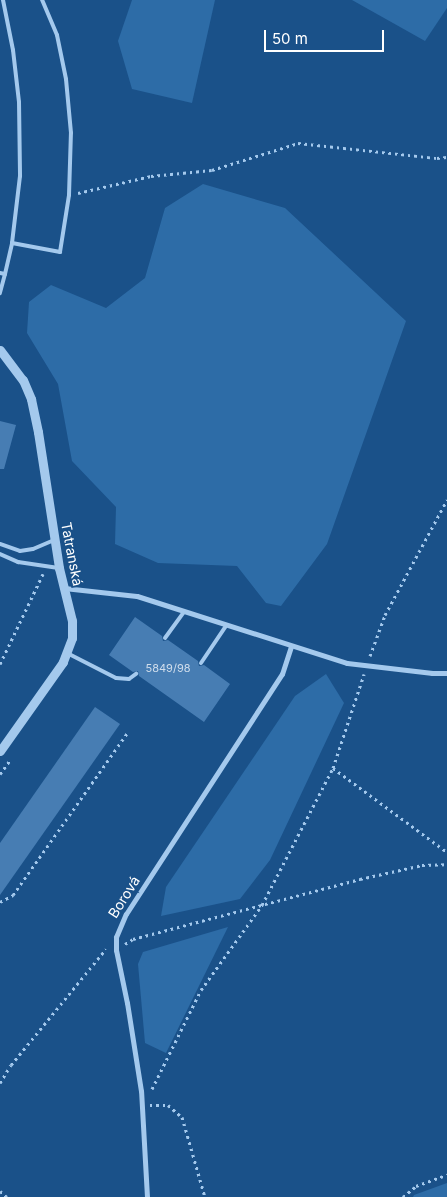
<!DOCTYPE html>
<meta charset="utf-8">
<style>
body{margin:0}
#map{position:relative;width:447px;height:1197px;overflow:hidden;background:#1a5189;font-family:Inter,sans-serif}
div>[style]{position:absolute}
.green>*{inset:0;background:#2d6ca7}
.building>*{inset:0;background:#477db3}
.path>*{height:3px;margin-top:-1.5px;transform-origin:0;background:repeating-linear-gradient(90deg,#a4c9ed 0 2.5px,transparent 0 6.5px)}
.service>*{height:4px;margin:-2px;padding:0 2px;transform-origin:2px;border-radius:2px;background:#a4c9ed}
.minor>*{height:5px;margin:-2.5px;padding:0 2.5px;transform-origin:2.5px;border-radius:2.5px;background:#a4c9ed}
.tertiary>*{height:9px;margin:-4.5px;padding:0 4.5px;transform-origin:4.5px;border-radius:4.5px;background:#a4c9ed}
span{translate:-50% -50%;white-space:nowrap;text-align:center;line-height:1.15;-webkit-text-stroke:4px #1a5189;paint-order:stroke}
.number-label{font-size:11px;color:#d1deec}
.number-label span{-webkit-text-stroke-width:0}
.street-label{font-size:14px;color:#fff}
.scale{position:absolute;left:264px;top:30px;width:120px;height:22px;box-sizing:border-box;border:2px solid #fff;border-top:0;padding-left:6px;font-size:15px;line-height:18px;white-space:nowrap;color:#fff;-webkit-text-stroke:4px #1a5189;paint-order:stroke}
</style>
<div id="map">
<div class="green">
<div style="clip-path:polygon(132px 0,215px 0,192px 103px,132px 89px,118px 41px)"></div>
<div style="clip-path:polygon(352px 0,447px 0,447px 8px,425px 41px)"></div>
<div style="clip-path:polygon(203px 184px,285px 208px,406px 321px,327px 544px,281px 606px,266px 603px,237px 566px,158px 563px,115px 544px,116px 507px,72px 461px,58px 384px,27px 333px,29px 302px,51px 285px,106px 308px,145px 278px,165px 208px)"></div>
<div style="clip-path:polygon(326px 674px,344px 703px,270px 860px,240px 899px,161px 916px,166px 887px,295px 696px)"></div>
<div style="clip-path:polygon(228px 927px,166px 1053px,145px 1043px,138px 964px,143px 952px)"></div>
<div style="clip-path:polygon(447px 1183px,447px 1197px,413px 1197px,414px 1195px)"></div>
</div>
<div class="building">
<div style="clip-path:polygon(0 421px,16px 425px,4px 469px,0 469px)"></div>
<div style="clip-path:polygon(135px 617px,162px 636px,163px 641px,168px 640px,198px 661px,199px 666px,204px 665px,230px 684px,204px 722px,139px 676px,138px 671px,133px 672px,109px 655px)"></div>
<div style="clip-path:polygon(95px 707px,120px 724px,0 895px,0 843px)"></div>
</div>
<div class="path">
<div style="left:78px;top:193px;width:75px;rotate:-13.1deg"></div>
<div style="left:151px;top:176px;width:61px;rotate:-5.6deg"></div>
<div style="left:212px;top:170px;width:90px;rotate:-17.4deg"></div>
<div style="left:298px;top:143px;width:140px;rotate:6.2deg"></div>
<div style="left:437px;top:158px;width:10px;rotate:-6deg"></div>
<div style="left:370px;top:656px;width:44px;rotate:-69.9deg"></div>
<div style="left:385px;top:615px;width:131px;rotate:-61.7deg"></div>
<div style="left:0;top:664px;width:100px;rotate:-64.5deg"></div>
<div style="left:333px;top:768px;width:142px;rotate:36.4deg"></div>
<div style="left:0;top:774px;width:17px;rotate:-54deg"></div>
<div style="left:0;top:902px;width:15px;rotate:-28deg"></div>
<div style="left:13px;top:895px;width:199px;rotate:-54.8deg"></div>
<div style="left:125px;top:944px;width:9px;rotate:-32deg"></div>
<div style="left:133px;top:939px;width:235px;rotate:-14.8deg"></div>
<div style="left:360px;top:879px;width:64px;rotate:-12.7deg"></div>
<div style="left:422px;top:865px;width:25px;rotate:-2deg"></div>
<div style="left:0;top:1083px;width:21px;rotate:-59deg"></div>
<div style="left:11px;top:1065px;width:150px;rotate:-50.7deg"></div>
<div style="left:152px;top:1089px;width:110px;rotate:-63.7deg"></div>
<div style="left:201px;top:990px;width:105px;rotate:-54.3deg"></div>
<div style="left:262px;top:905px;width:154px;rotate:-62.6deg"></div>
<div style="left:333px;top:768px;width:99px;rotate:-71.7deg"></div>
<div style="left:150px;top:1105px;width:18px"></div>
<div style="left:168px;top:1105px;width:18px;rotate:41deg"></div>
<div style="left:182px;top:1117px;width:83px;rotate:74deg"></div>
<div style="left:0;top:1191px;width:9px;rotate:41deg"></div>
<div style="left:403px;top:1197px;width:17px;rotate:-40deg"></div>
<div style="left:416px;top:1186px;width:33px;rotate:-20deg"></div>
</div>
<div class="service">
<div style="left:3px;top:0;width:51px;rotate:78.7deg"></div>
<div style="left:13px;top:50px;width:52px;rotate:83.4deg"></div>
<div style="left:19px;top:102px;width:74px;rotate:89.2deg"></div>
<div style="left:20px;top:176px;width:67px;rotate:96.8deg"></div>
<div style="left:0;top:273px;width:5px;rotate:11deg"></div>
<div style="left:5px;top:274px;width:20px;rotate:105deg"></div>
<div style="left:5px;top:274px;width:32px;rotate:-77deg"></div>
<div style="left:12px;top:243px;width:49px;rotate:10.6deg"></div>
<div style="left:60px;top:252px;width:58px;rotate:-81deg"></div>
<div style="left:69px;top:195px;width:62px;rotate:-88.2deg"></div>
<div style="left:71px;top:133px;width:54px;rotate:-95.3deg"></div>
<div style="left:66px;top:79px;width:45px;rotate:-101.6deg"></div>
<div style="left:57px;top:35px;width:38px;rotate:-113deg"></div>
<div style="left:0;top:544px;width:21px;rotate:19deg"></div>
<div style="left:20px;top:551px;width:13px;rotate:-9deg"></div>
<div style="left:33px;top:549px;width:23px;rotate:-23deg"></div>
<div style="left:0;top:554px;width:20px;rotate:24deg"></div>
<div style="left:18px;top:562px;width:41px;rotate:8.3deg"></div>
<div style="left:165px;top:638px;width:32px;rotate:-54deg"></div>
<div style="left:67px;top:653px;width:55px;rotate:27deg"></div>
<div style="left:116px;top:678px;width:13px;rotate:4deg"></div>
<div style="left:129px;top:679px;width:9px;rotate:-36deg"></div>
<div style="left:201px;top:663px;width:45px;rotate:-56deg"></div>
</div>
<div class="minor">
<div style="left:64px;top:588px;width:73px;rotate:6.3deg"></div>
<div style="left:137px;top:596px;width:220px;rotate:17.7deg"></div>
<div style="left:347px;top:663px;width:86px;rotate:6.7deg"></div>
<div style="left:432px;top:673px;width:15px"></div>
<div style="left:147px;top:1197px;width:106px;rotate:-93.2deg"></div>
<div style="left:141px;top:1091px;width:89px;rotate:-99deg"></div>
<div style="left:127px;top:1003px;width:54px;rotate:-101.7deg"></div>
<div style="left:116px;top:950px;width:13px;rotate:-90deg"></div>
<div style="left:116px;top:937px;width:25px;rotate:-67deg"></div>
<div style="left:126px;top:914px;width:286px;rotate:-57deg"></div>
<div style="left:282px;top:674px;width:28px;rotate:-72deg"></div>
</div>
<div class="tertiary">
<div style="left:0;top:350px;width:38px;rotate:53deg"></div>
<div style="left:23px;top:380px;width:21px;rotate:67deg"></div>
<div style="left:31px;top:399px;width:34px;rotate:78deg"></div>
<div style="left:38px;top:432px;width:138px;rotate:81.2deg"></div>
<div style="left:59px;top:568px;width:55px;rotate:76.2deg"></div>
<div style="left:72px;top:621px;width:17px;rotate:90deg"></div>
<div style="left:72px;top:638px;width:26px;rotate:111deg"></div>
<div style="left:63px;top:662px;width:109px;rotate:125.3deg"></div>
</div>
<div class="number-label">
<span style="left:168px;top:668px">5849/98</span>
</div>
<div class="street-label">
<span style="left:72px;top:554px;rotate:79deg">Tatranská</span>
<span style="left:124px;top:897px;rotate:-58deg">Borová</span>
</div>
<div class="scale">50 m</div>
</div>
